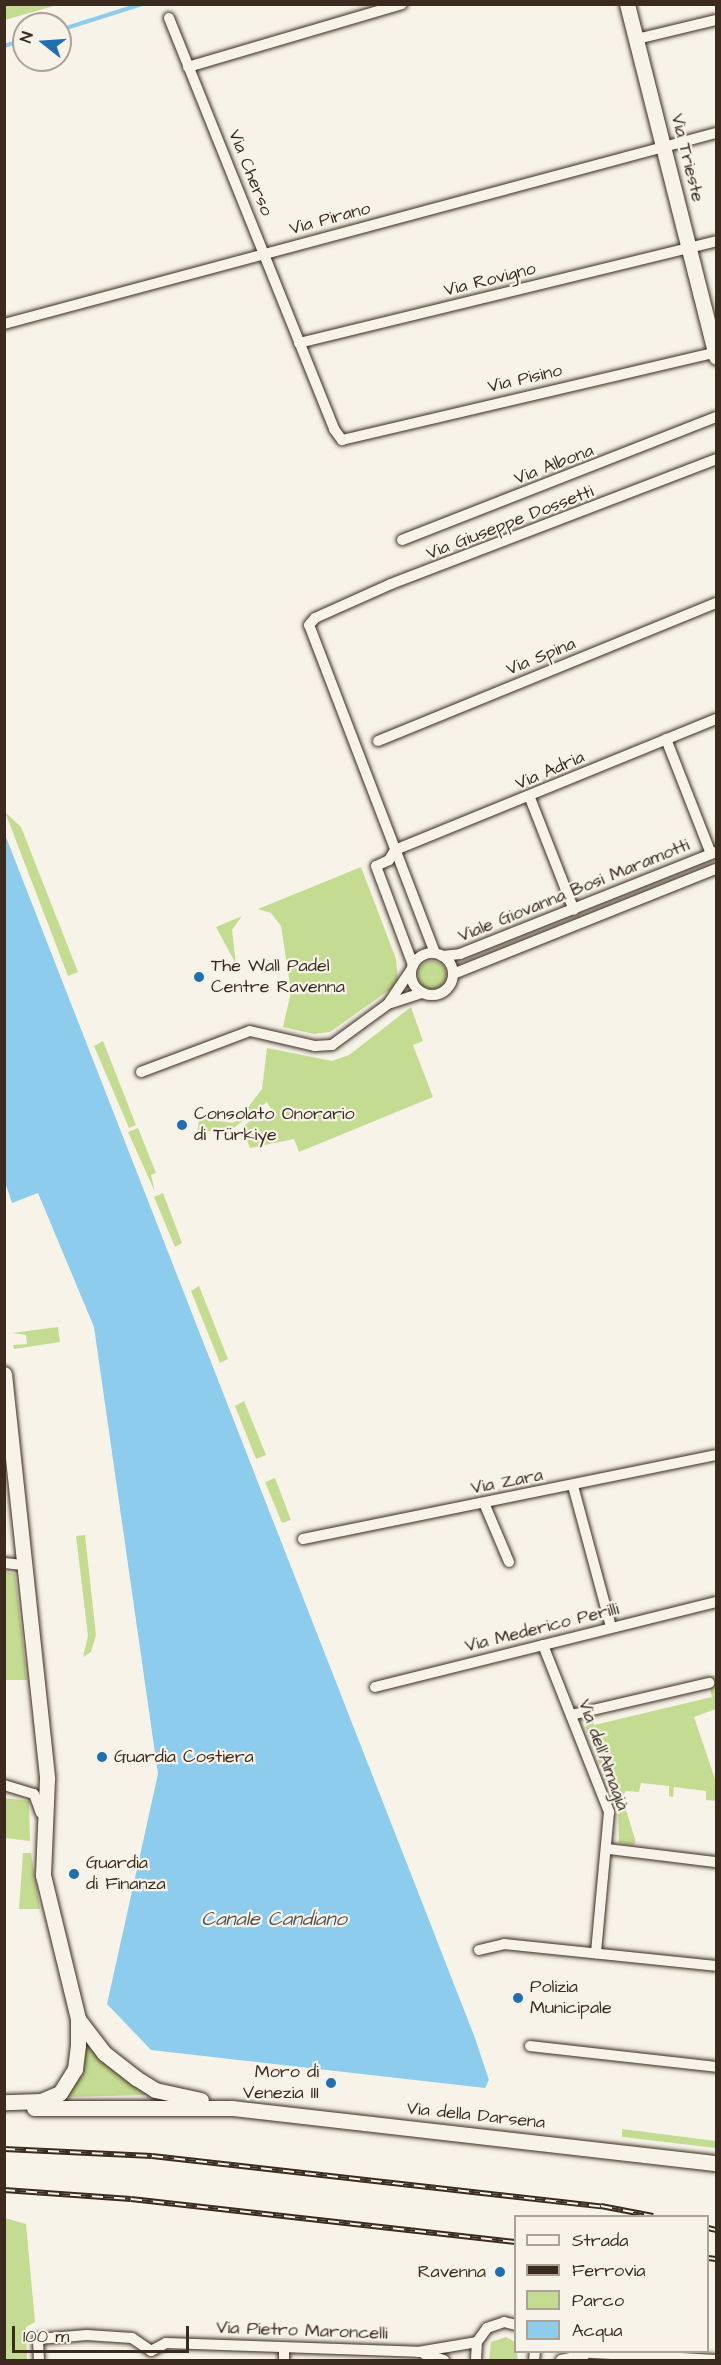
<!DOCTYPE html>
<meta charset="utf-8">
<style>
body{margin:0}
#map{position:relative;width:721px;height:2365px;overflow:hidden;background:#f7f3e8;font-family:"Architects Daughter",sans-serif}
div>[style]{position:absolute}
.green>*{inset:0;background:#c4dc92}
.round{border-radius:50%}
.water>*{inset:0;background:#8eccee}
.stream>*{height:4px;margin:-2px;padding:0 2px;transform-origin:2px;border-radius:2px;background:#8eccee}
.roads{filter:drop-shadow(0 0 2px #3b2a1e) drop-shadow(0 0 2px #3b2a1e)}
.street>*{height:10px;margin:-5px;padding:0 5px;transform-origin:5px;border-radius:5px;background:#f7f3e8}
.street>.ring{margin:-5px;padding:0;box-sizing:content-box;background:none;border:10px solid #f7f3e8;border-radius:50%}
.secondary>*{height:15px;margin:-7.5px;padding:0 7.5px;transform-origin:7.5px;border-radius:7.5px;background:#f7f3e8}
.rail>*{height:6px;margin-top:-3px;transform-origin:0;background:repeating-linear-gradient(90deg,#f7f3e8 0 11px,#3b2a1e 0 22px);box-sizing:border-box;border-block:2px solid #3b2a1e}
.dots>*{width:16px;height:16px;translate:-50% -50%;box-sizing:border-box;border:3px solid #f7f3e8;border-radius:50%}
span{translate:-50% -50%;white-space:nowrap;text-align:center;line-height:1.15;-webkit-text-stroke:4.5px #f7f3e8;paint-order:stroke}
.street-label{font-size:18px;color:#3b2a1e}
.poi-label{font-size:18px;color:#3b2a1e}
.left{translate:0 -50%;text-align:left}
.right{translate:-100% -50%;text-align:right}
.water-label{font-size:20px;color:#505252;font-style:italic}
.frame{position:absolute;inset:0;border:6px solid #3b2a1e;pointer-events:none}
.legend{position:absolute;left:514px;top:2215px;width:195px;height:138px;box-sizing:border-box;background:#f7f3e8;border:2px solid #aca397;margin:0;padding:8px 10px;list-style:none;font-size:18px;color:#3b2a1e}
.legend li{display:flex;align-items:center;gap:12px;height:30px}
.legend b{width:30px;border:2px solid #aca397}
.north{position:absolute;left:12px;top:12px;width:60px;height:60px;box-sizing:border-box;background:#f7f3e8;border:2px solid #aca397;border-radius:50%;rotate:287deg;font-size:16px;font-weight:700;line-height:24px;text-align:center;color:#3b2a1e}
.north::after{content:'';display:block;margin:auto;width:21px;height:27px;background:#1f6fb2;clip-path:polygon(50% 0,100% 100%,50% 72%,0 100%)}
.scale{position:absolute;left:12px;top:2326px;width:177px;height:27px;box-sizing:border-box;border:3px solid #3b2a1e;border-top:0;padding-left:8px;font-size:18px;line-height:21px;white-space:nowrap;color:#3b2a1e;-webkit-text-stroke:4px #f7f3e8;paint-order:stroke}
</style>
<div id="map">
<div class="green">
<div style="clip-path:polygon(5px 4px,57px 4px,57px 5px,5px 20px)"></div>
<div style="clip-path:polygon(5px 812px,21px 827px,78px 972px,68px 976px)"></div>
<div style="clip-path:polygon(361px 867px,396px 959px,398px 979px,392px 988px,330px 1032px,314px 1034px,283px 1027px,291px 992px,281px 926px,271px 913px,258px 909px)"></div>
<div style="clip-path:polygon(242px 916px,232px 930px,236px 964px,216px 927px)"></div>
<div class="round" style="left:418px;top:961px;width:28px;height:28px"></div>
<div style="clip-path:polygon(411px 1007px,423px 1041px,413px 1045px,433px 1097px,299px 1152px,294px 1139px,250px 1148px,242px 1128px,255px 1116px,271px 1109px,267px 1102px,231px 1130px,197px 1132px,199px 1121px,205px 1119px,233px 1123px,240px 1118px,262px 1089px,267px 1048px,332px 1061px,349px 1055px)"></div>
<div style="clip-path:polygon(103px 1041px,136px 1125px,129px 1128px,94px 1046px)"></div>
<div style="clip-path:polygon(138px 1128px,156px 1173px,151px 1175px,155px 1192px,128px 1132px)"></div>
<div style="clip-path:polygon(163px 1193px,182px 1243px,175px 1247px,154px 1197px)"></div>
<div style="clip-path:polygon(199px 1286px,228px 1359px,220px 1363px,191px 1291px)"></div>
<div style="clip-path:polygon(58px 1327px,60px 1342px,14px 1349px,13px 1345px,27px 1344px,26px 1335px,12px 1333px)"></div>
<div style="clip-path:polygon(244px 1401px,266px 1455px,256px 1459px,235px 1406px)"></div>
<div style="clip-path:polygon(275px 1478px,291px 1520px,282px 1523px,265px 1482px)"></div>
<div style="clip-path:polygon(85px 1535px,96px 1635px,91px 1652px,83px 1657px,88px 1636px,76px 1536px)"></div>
<div style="clip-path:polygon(5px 1572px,15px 1574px,27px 1680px,5px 1680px)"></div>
<div style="clip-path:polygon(716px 1675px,716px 1709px,694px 1717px,716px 1782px,716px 1801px,706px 1800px,706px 1791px,674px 1787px,673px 1797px,669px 1796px,669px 1786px,641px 1783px,639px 1792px,626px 1791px,622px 1797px,636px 1842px,633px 1845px,619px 1843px,618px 1811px,582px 1717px,591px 1716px,594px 1725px,712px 1697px,707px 1677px)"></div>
<div style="clip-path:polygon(5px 1798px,29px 1801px,30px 1841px,5px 1838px)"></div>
<div style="clip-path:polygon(23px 1853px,31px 1853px,40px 1909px,19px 1909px)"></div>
<div style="clip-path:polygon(81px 2037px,108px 2066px,148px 2095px,64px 2097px,79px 2072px)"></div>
<div style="clip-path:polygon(622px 2129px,716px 2141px,716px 2148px,622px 2137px)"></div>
<div style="clip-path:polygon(5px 2218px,26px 2224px,35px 2322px,26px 2327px,27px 2360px,5px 2360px)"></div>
<div style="clip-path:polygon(506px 2337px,515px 2342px,518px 2360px,489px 2360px,491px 2342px)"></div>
</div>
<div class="water">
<div style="clip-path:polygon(4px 832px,475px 2038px,489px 2080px,485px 2088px,151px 2050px,107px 2004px,158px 1774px,94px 1327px,38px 1193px,12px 1203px,5px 1182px)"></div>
</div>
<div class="stream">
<div style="left:60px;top:30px;width:86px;rotate:-17.6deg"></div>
<div style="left:4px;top:46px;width:21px;rotate:-17deg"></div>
</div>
<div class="roads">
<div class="street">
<div style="left:169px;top:18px;width:443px;rotate:68.1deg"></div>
<div style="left:334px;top:429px;width:14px;rotate:54deg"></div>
<div style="left:342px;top:440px;width:384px;rotate:-13.2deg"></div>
<div style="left:637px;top:39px;width:81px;rotate:-13.5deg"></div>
<div style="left:188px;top:67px;width:223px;rotate:-16.4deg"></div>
<div style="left:4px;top:324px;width:737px;rotate:-15.02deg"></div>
<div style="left:299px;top:343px;width:429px;rotate:-13.7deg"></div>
<div style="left:402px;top:540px;width:337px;rotate:-21.4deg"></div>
<div style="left:666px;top:739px;width:123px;rotate:68.6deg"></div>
<div style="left:378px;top:741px;width:365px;rotate:-22.2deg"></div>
<div style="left:530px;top:798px;width:120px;rotate:68.6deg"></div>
<div style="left:395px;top:850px;width:347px;rotate:-22.2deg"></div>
<div style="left:395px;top:850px;width:12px;rotate:121deg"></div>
<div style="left:389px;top:860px;width:14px;rotate:155deg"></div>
<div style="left:376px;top:866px;width:106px;rotate:69.5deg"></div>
<div style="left:435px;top:953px;width:351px;rotate:-111deg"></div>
<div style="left:309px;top:625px;width:9px;rotate:-49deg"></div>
<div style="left:315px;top:618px;width:83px;rotate:-24.1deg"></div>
<div style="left:391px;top:584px;width:348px;rotate:-21deg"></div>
<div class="ring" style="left:411px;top:953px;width:32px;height:32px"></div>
<div style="left:442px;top:956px;width:18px;rotate:-6deg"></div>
<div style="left:460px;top:954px;width:276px;rotate:-21.7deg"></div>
<div style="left:453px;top:974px;width:283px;rotate:-21.8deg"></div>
<div style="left:391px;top:1003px;width:33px;rotate:-18deg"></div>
<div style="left:141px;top:1072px;width:116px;rotate:-20.6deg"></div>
<div style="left:250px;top:1031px;width:67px;rotate:13deg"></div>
<div style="left:315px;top:1046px;width:17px;rotate:-3deg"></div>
<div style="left:332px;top:1045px;width:69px;rotate:-36.2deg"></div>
<div style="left:388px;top:1004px;width:41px;rotate:-55.9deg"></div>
<div style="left:573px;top:1486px;width:146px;rotate:74.9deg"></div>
<div style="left:484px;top:1503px;width:64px;rotate:67deg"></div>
<div style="left:303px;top:1539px;width:421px;rotate:-11.5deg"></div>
<div style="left:4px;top:1563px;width:19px;rotate:6deg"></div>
<div style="left:543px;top:1645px;width:180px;rotate:68.4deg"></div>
<div style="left:609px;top:1812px;width:142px;rotate:95.3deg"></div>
<div style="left:375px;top:1687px;width:351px;rotate:-14deg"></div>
<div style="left:571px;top:1715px;width:142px;rotate:-13.1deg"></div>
<div style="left:4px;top:1785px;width:31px;rotate:17deg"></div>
<div style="left:34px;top:1794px;width:20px;rotate:70deg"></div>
<div style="left:608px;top:1849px;width:109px;rotate:6.9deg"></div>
<div style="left:479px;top:1950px;width:26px;rotate:-13deg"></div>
<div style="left:504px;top:1944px;width:213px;rotate:5.9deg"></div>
<div style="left:530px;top:2046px;width:187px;rotate:6.4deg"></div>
<div style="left:151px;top:2351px;width:17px;rotate:-28deg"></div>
<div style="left:166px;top:2343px;width:252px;rotate:2deg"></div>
<div style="left:418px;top:2352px;width:60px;rotate:-9.6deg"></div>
<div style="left:576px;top:2352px;width:140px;rotate:3.3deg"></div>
<div style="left:424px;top:2354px;width:21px;rotate:17deg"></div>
<div style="left:39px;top:2360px;width:21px;rotate:-93deg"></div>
<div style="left:38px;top:2339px;width:49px;rotate:-4.7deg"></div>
<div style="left:87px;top:2335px;width:45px;rotate:3.8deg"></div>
<div style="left:132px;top:2338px;width:23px;rotate:34deg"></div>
<div style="left:284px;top:2360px;width:12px;rotate:-90deg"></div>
<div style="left:476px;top:2360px;width:18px;rotate:-87deg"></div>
<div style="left:477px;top:2342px;width:17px;rotate:-54deg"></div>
<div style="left:487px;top:2328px;width:18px;rotate:-19deg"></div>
<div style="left:504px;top:2322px;width:12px;rotate:14deg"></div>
<div style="left:534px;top:2360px;width:8px;rotate:-83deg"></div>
<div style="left:561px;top:2360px;width:24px;rotate:-12deg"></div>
</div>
<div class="secondary">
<div style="left:627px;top:4px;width:364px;rotate:75.8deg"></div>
<div style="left:4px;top:1374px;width:407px;rotate:83.9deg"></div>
<div style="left:47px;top:1779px;width:96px;rotate:92.4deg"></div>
<div style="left:43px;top:1875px;width:148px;rotate:76.3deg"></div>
<div style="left:78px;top:2019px;width:26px;rotate:90deg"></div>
<div style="left:78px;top:2045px;width:24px;rotate:97deg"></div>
<div style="left:75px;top:2069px;width:28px;rotate:122deg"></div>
<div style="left:60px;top:2093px;width:21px;rotate:157deg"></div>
<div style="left:41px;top:2101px;width:37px;rotate:178deg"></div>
<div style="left:78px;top:2019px;width:43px;rotate:52.6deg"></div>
<div style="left:104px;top:2053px;width:41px;rotate:38deg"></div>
<div style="left:136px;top:2078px;width:22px;rotate:32deg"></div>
<div style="left:155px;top:2090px;width:47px;rotate:12.3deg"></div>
<div style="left:34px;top:2108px;width:198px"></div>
<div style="left:232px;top:2108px;width:487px;rotate:6.5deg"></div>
</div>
</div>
<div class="rail">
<div style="left:4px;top:2149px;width:148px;rotate:2.7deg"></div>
<div style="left:152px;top:2156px;width:452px;rotate:6.4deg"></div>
<div style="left:601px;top:2206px;width:53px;rotate:10.9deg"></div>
<div style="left:4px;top:2190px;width:127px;rotate:4.1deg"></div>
<div style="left:131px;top:2199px;width:387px;rotate:6.4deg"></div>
<div style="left:708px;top:2228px;width:8px;rotate:14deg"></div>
<div style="left:708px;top:2258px;width:8px;rotate:7deg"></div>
</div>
<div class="dots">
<div style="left:199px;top:977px;background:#1f6fb2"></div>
<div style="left:182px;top:1125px;background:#1f6fb2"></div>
<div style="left:102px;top:1757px;background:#1f6fb2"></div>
<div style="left:74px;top:1874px;background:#1f6fb2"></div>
<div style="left:518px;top:1998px;background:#1f6fb2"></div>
<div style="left:331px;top:2083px;background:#1f6fb2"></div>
<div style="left:500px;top:2272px;background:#1f6fb2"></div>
</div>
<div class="street-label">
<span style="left:687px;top:158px;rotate:76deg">Via Trieste</span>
<span style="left:250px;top:173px;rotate:68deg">Via Cherso</span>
<span style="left:330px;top:219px;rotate:-15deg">Via Pirano</span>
<span style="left:490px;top:280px;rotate:-14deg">Via Rovigno</span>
<span style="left:525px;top:379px;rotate:-13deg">Via Pisino</span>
<span style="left:554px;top:465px;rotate:-21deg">Via Albona</span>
<span style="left:510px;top:523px;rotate:-21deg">Via Giuseppe Dossetti</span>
<span style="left:541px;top:657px;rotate:-22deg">Via Spina</span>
<span style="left:550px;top:771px;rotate:-23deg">Via Adria</span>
<span style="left:574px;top:891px;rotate:-22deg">Viale Giovanna Bosi Maramotti</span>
<span style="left:507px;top:1482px;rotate:-11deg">Via Zara</span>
<span style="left:542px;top:1628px;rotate:-14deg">Via Mederico Perilli</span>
<span style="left:603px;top:1755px;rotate:70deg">Via dell'Almagià</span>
<span style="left:476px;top:2116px;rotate:6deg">Via della Darsena</span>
<span style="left:302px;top:2331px;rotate:2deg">Via Pietro Maroncelli</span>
</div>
<div class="poi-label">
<span class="left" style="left:211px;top:977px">The Wall Padel<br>Centre Ravenna</span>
<span class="left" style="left:194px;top:1125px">Consolato Onorario<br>di Türkiye</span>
<span class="left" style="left:114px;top:1757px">Guardia Costiera</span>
<span class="left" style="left:86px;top:1874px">Guardia<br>di Finanza</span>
<span class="left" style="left:530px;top:1998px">Polizia<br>Municipale</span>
<span class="right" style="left:319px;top:2083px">Moro di<br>Venezia III</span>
<span class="right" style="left:486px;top:2272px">Ravenna</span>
</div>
<div class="water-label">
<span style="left:274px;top:1919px">Canale Candiano</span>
</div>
<div class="frame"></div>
<ul class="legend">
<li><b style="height:8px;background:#f7f3e8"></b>Strada</li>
<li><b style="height:8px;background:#3b2a1e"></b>Ferrovia</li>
<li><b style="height:16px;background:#c4dc92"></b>Parco</li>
<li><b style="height:16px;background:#8eccee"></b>Acqua</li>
</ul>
<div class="north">N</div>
<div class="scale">100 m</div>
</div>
